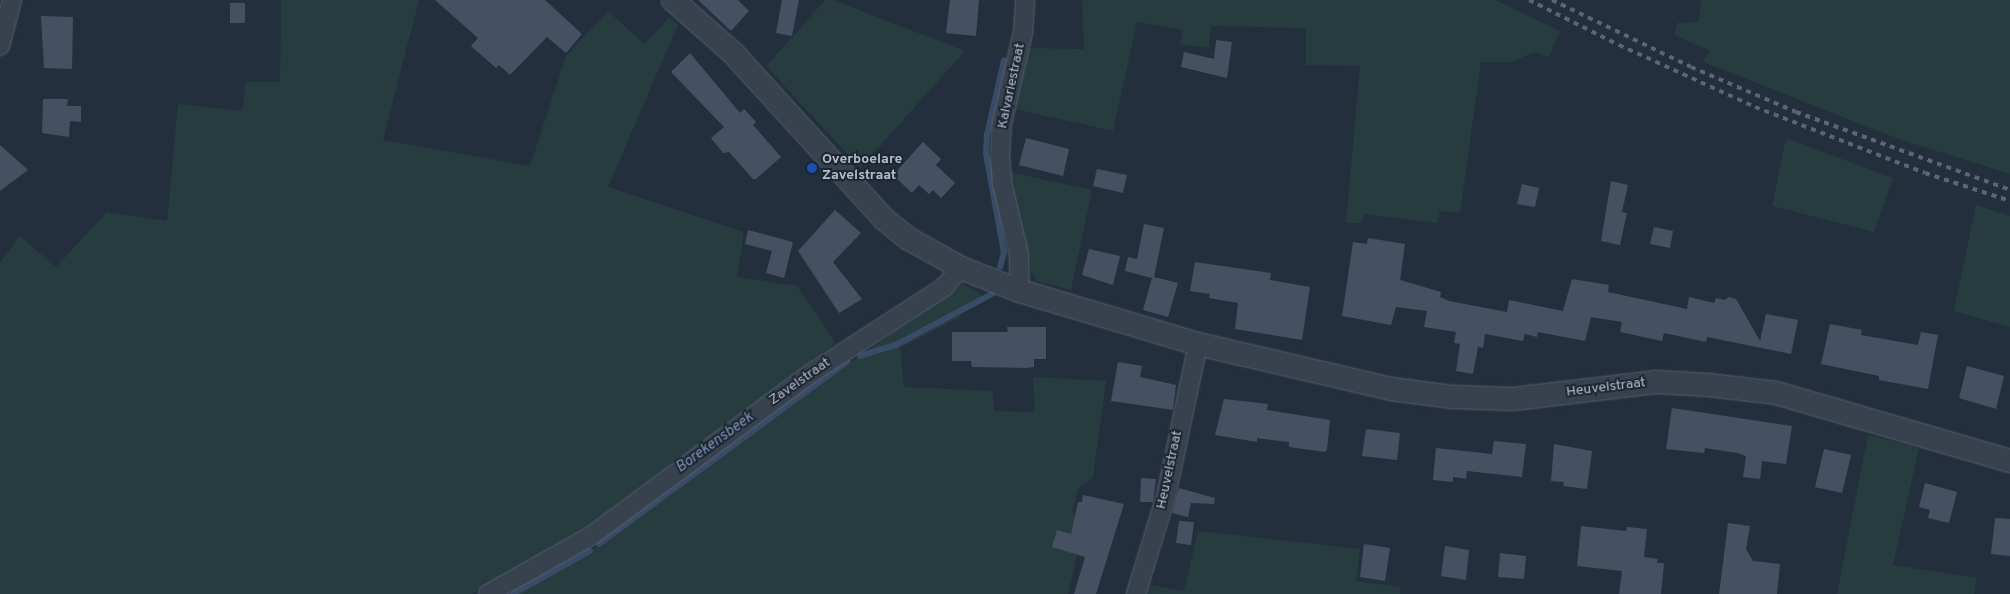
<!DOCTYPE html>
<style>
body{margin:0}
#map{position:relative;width:2010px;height:594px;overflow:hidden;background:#242f3e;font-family:Overpass,sans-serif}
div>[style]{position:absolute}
.green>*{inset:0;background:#263c3f}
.stream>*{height:5.5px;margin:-2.75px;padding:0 2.75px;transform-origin:2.75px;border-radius:2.75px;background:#394c67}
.building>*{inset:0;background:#455162}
.roads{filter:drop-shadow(0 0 1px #565f6c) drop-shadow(0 0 1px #565f6c)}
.minor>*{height:18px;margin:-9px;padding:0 9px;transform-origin:9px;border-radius:9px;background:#38414e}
.tertiary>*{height:22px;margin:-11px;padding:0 11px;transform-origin:11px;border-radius:11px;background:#38414e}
.rail>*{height:4px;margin-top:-2px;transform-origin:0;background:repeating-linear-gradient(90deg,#5a6575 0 5px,transparent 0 10px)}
.dots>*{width:14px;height:14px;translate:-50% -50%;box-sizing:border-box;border:2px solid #1d2633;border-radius:50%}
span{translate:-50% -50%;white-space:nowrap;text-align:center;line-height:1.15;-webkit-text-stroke:4px #1d2633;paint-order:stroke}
.street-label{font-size:14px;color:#b4bcc9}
.poi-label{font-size:14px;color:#b4bcc9;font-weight:700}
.left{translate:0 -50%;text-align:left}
.water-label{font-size:15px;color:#7c92b1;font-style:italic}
</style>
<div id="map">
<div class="green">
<div style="clip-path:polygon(281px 0,419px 0,383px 140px,530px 166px,566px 56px,608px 11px,644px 44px,669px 18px,678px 25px,608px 187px,744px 232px,737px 277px,797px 286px,836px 343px,586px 527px,472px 594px,0 594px,0 263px,20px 236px,56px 267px,107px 212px,167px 221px,178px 104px,242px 111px,246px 82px,280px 82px)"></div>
<div style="clip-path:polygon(825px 0,833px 0,965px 51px,860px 168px,766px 66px)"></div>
<div style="clip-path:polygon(1082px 0,1495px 0,1560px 31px,1549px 57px,1534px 52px,1511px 62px,1481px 62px,1460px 213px,1440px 211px,1437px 223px,1364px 214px,1362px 223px,1346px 223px,1360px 66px,1306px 65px,1306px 28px,1211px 26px,1209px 48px,1180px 44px,1183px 30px,1137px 22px,1113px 131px,1010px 108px,1025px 48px,1084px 49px)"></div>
<div style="clip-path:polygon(1701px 0,2010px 0,2010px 174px,1899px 139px,1703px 62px,1710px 51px,1674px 35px,1677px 23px,1699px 22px)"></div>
<div style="clip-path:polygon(1786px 138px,1893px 178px,1874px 232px,1772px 206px)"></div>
<div style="clip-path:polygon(1005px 171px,1092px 190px,1071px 290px,1037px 281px,1030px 271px)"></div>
<div style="clip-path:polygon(1976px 205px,2010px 216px,2010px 327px,1954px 311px)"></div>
<div style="clip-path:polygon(963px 284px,982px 295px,957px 319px,900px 348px,904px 387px,993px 391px,994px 411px,1035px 412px,1033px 377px,1106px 381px,1093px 477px,1079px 487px,1072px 512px,1086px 518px,1068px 594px,512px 594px,594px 549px,685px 478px)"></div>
<div style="clip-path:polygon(1868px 435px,1919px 448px,1893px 565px,1977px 578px,1974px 594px,1837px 594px)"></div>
<div style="clip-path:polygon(1198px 531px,1360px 549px,1356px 581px,1401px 587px,1400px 594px,1125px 594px,1129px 581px,1184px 591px)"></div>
</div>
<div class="stream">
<div style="left:1000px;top:267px;width:15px;rotate:-74deg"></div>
<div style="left:1004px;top:253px;width:101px;rotate:-100.3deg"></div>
<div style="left:986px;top:154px;width:19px;rotate:-87deg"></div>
<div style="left:987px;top:135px;width:76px;rotate:-77.1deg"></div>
<div style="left:860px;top:356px;width:38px;rotate:-17deg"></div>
<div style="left:896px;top:345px;width:109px;rotate:-28deg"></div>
<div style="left:599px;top:544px;width:308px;rotate:-36.3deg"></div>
<div style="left:513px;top:594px;width:88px;rotate:-29.2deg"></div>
</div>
<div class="building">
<div style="clip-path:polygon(435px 0,545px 0,582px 34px,566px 53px,547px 37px,510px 75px,499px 65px,496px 68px,471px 46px,478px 38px)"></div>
<div style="clip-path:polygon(698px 0,738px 0,749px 11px,731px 31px)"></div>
<div style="clip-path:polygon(782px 0,799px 0,792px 36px,776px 33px)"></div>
<div style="clip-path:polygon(950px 0,979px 0,976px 36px,946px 33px)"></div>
<div style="clip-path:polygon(230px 3px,245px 3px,245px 23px,230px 23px)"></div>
<div style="clip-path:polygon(41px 16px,73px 17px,72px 69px,44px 68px)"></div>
<div style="clip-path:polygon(1216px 40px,1232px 42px,1227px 78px,1181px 67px,1184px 52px,1214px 59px)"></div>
<div style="clip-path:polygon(690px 53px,740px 113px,744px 109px,756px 122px,753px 125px,781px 157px,756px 179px,753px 179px,729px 152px,723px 153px,711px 138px,724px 127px,671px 72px)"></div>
<div style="clip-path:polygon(43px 99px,68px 99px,67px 106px,81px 106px,81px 122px,70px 121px,69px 137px,42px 133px)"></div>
<div style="clip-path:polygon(1026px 138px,1069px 149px,1063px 176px,1019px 165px)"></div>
<div style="clip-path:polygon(923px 142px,941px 159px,936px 165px,955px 183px,941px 198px,933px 190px,929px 194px,919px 185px,912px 193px,893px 175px)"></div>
<div style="clip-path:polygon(0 145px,28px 170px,0 191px)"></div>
<div style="clip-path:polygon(1097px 169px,1127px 175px,1123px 193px,1093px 186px)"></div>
<div style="clip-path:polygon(1611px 181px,1628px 185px,1622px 212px,1627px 213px,1620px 245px,1601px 241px)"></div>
<div style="clip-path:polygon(1522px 184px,1539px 188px,1535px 207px,1517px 204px)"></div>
<div style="clip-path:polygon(835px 210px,861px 233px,833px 262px,862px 299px,839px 313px,798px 251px)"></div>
<div style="clip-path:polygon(1144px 224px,1164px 228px,1154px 277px,1178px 283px,1168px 317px,1143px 310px,1152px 278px,1125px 271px,1128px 257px,1137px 259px)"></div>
<div style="clip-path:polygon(1654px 227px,1673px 231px,1670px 248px,1650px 244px)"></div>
<div style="clip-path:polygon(748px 230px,793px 242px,784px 278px,766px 273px,772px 251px,745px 244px)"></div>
<div style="clip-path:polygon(1368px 238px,1405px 244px,1400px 280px,1441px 292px,1440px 297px,1449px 301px,1507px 312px,1509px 300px,1563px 311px,1572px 279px,1609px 285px,1608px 292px,1687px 309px,1689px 297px,1714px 303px,1716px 298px,1725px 300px,1729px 297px,1736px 299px,1760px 341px,1766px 314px,1798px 320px,1791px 354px,1707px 337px,1706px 342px,1664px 333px,1662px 341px,1620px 332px,1622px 322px,1591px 317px,1585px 341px,1538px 332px,1537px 337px,1525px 334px,1523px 341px,1485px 334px,1483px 348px,1478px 347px,1473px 374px,1456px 371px,1460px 344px,1454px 343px,1456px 332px,1424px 327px,1427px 311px,1396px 307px,1391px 325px,1342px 316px,1353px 242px,1367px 244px)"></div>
<div style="clip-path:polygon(1089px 249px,1120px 256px,1113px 285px,1082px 275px)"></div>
<div style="clip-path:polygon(1195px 262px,1271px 273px,1270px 280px,1310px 287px,1302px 340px,1235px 329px,1238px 303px,1209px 298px,1210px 294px,1190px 291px)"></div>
<div style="clip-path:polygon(1830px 324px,1862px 330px,1861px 335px,1918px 345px,1921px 332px,1938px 335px,1928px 389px,1879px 380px,1879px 376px,1821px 364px)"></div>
<div style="clip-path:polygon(1007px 327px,1046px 327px,1046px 359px,1034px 359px,1034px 367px,1026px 368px,972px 367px,971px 361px,952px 361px,952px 332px,1008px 332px)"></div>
<div style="clip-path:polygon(1118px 362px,1142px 366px,1140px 377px,1176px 385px,1173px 410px,1111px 401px)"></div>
<div style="clip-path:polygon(1967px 366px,2004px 376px,1996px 409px,1959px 398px)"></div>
<div style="clip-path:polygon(1224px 399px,1268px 404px,1267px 410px,1330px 420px,1327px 449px,1325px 452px,1289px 447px,1289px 442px,1257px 438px,1257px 442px,1215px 435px)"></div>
<div style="clip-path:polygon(1672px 408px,1792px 426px,1786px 464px,1762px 461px,1760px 479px,1743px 477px,1746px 456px,1737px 453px,1705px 448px,1704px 453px,1666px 449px)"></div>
<div style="clip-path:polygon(1366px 429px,1400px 433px,1397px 460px,1362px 456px)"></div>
<div style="clip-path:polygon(1494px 441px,1526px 444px,1522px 477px,1467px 471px,1466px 479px,1453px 477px,1453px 482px,1433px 480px,1436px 448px,1492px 454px)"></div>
<div style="clip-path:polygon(1554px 444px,1592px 451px,1587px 489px,1563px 486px,1564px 482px,1551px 481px)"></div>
<div style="clip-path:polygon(1824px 449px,1851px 455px,1842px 493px,1815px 487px)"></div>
<div style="clip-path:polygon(1141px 478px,1156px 479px,1153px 502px,1140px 502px)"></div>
<div style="clip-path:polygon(1925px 483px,1957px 492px,1949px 523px,1928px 518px,1930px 510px,1919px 507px)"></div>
<div style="clip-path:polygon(1179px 488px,1215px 498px,1214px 504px,1191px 503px,1188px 517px,1172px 513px)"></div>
<div style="clip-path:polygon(1083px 495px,1124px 504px,1096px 594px,1074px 594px,1085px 557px,1052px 547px,1057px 530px,1071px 534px,1078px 502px,1082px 502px)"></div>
<div style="clip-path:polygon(1995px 518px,2010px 519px,2010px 556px,1991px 554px)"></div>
<div style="clip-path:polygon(1179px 521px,1194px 522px,1191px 545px,1176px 543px)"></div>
<div style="clip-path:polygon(1728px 523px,1750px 526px,1746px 549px,1753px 561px,1780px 564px,1777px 594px,1719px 594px)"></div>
<div style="clip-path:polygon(1581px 526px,1626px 531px,1627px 527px,1647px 529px,1644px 557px,1658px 559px,1657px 563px,1664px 563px,1661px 594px,1619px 594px,1622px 571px,1577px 566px)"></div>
<div style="clip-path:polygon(1364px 544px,1390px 548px,1385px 581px,1360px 577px)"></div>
<div style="clip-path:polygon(1445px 546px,1469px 550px,1466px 580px,1441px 576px)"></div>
<div style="clip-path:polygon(1500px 553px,1526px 556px,1524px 579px,1498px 577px)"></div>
</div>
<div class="roads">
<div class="minor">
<div style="left:0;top:46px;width:48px;rotate:-75.4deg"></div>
<div style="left:1020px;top:291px;width:37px;rotate:-92deg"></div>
<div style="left:1019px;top:254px;width:73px;rotate:-103.5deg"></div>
<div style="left:1002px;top:183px;width:26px;rotate:-94deg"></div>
<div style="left:1000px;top:157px;width:33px;rotate:-87deg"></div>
<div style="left:1002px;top:124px;width:94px;rotate:-77.1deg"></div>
<div style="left:1023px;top:32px;width:32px;rotate:-86deg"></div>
<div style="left:488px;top:594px;width:118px;rotate:-29.4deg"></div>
<div style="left:591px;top:536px;width:276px;rotate:-36.5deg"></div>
<div style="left:813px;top:372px;width:155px;rotate:-32.9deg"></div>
<div style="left:943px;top:288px;width:27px;rotate:-48deg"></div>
<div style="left:1136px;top:594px;width:102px;rotate:-73deg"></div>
<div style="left:1166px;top:496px;width:155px;rotate:-78.1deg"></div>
</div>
<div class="tertiary">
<div style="left:673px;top:0;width:80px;rotate:41.5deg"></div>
<div style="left:733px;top:53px;width:224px;rotate:47.7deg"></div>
<div style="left:884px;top:219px;width:32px;rotate:39deg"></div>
<div style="left:909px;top:239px;width:60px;rotate:29.1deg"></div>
<div style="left:961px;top:268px;width:63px;rotate:21.3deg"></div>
<div style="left:1020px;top:291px;width:186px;rotate:16.6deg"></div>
<div style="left:1198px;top:344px;width:198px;rotate:13.1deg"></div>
<div style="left:1391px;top:389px;width:63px;rotate:7.4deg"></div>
<div style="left:1453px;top:397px;width:60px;rotate:1.9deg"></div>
<div style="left:1513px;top:399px;width:143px;rotate:-6.8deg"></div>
<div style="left:1655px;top:382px;width:54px;rotate:3.2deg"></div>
<div style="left:1709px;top:385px;width:67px;rotate:6.8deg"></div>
<div style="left:1776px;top:393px;width:244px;rotate:16.2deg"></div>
</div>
</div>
<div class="rail">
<div style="left:1529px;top:0;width:101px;rotate:26.6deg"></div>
<div style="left:1619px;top:45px;width:149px;rotate:24.5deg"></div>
<div style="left:1755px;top:107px;width:182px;rotate:21.2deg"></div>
<div style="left:1925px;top:173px;width:89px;rotate:18.2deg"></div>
<div style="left:1552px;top:0;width:154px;rotate:25.7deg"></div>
<div style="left:1691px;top:67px;width:114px;rotate:23.2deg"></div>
<div style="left:1796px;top:112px;width:228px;rotate:20deg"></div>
</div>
<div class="dots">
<div style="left:812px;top:168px;background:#1a4fb4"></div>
</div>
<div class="street-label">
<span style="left:1012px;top:86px;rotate:-78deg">Kalvariestraat</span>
<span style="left:800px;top:382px;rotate:-35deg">Zavelstraat</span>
<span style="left:1606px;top:388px;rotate:-7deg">Heuvelstraat</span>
<span style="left:1170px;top:470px;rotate:-78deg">Heuvelstraat</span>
</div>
<div class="poi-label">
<span class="left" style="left:822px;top:168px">Overboelare<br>Zavelstraat</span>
</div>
<div class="water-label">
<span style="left:715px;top:443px;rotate:-36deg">Borekensbeek</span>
</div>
</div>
